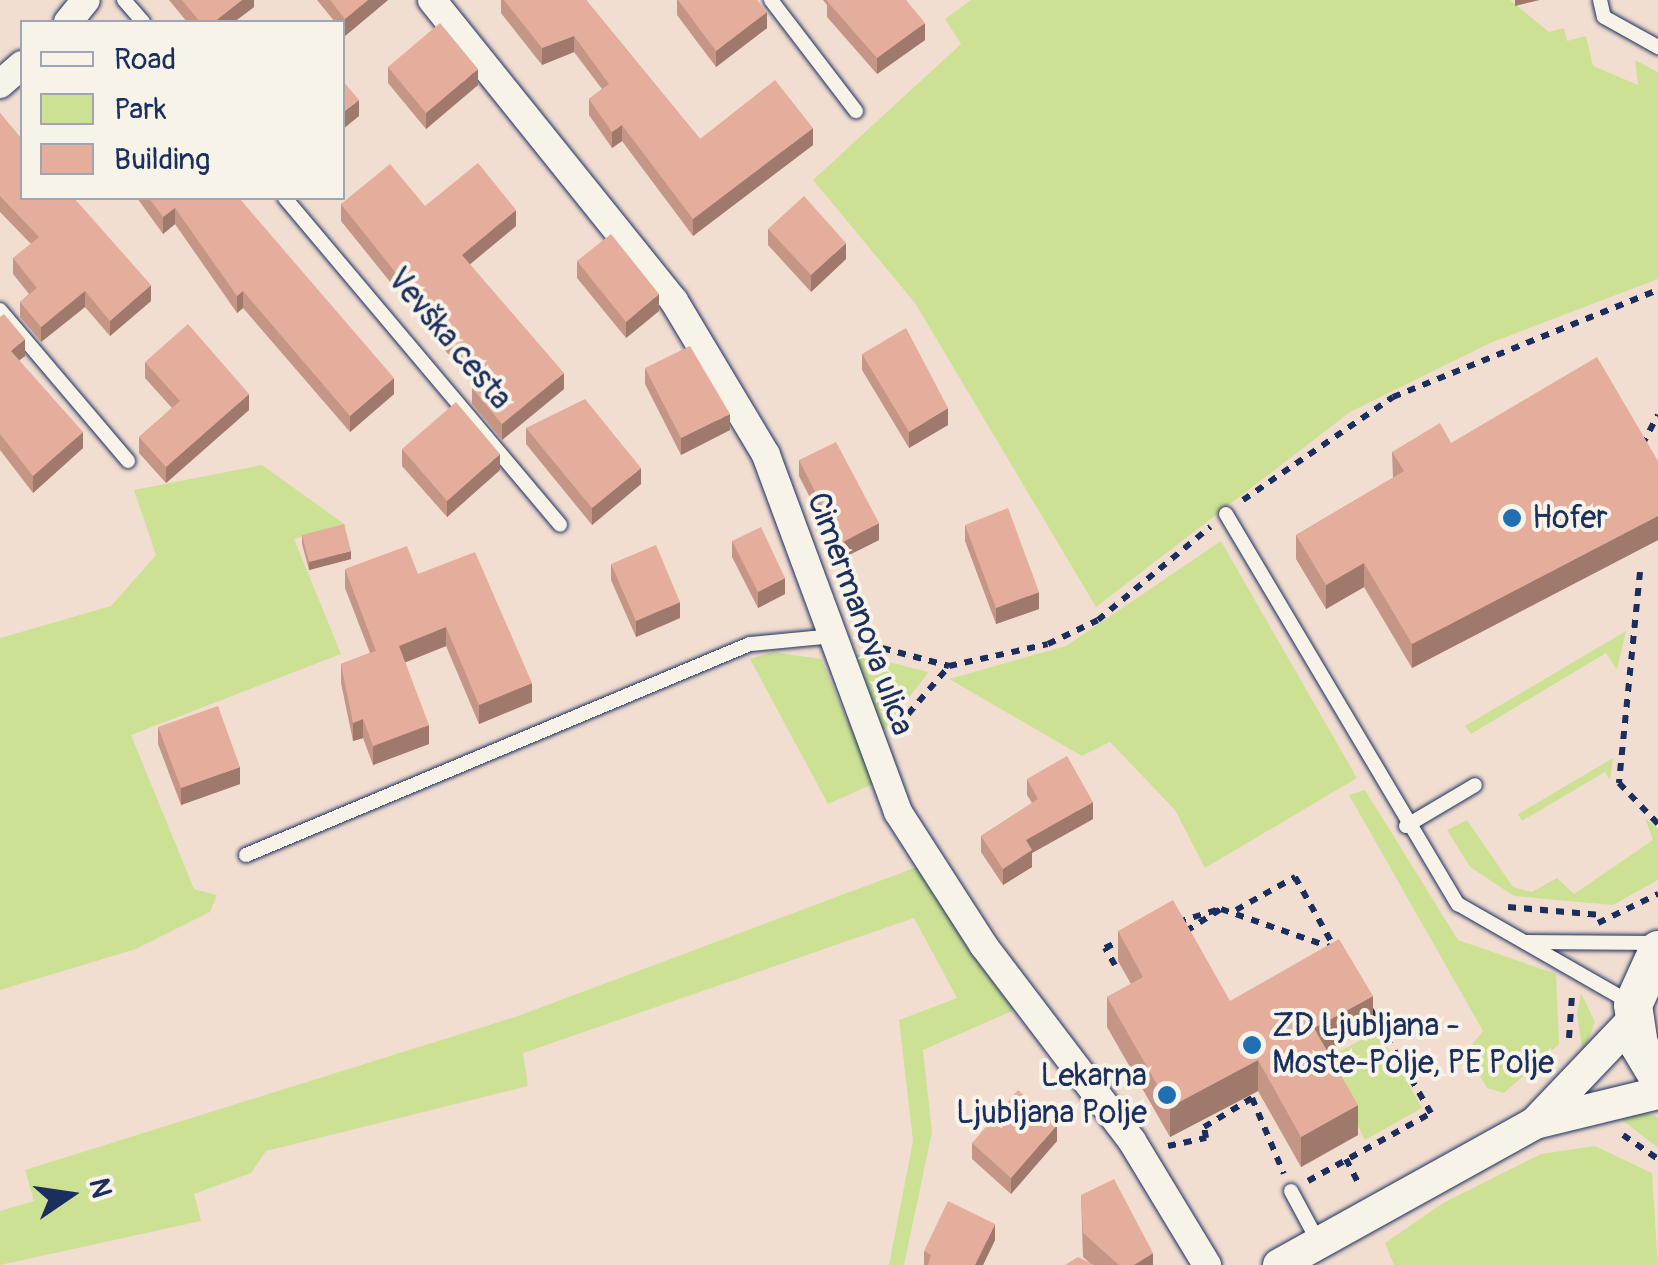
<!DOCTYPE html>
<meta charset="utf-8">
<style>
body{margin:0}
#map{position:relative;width:1658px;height:1265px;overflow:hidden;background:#f2ded1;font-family:Pangolin,sans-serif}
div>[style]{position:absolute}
.green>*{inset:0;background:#cde195}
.path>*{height:6px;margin-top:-3px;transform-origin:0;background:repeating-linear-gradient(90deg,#1b2f5e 0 8px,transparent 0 16px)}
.roads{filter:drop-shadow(0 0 2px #1b2f5e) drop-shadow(0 0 2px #1b2f5e)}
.service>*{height:14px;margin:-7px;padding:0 7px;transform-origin:7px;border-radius:7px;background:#f7f3e8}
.minor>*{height:28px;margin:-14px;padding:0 14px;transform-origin:14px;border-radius:14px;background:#f7f3e8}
.tertiary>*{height:32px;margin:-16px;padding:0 16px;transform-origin:16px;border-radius:16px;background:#f7f3e8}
.secondary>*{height:38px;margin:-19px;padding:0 19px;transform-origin:19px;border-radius:19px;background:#f7f3e8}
.wall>*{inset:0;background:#c59586}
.shaded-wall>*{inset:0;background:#a0796d}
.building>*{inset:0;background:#e5ad9c}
.dots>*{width:28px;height:28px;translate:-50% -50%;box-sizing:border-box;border:5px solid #f7f3e8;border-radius:50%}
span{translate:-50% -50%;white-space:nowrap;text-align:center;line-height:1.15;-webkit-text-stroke:8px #f7f3e8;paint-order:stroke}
.street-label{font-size:32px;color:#1b2f5e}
.poi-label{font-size:32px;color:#1b2f5e}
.left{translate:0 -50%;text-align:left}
.right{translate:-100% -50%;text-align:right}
.legend{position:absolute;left:20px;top:20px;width:325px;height:180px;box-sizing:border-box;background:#f7f3e8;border:2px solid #9fa5b1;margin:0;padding:12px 18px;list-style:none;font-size:30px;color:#1b2f5e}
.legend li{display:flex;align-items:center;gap:20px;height:50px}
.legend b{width:50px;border:2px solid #9fa5b1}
.north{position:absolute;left:20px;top:1145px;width:100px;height:100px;-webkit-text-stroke:8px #f7f3e8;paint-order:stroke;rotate:77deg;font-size:28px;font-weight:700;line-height:40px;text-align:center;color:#1b2f5e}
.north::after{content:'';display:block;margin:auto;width:35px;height:45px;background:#1b2f5e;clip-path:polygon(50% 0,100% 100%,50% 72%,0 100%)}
</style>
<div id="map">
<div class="green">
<div style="clip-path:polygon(971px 0,1510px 0,1549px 32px,1564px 28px,1567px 41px,1586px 36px,1593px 66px,1638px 85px,1635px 60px,1658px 72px,1658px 279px,1490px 343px,1350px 412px,1096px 607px,915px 303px,813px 180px,961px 44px,945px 19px)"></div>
<div style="clip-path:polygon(262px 465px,347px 526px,294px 539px,341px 654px,131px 735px,194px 889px,217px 895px,210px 912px,136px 949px,0 990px,0 638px,111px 606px,156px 555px,134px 490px)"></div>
<div style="clip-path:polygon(1221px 541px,1357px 778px,1205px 868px,1175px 810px,1110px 742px,1082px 756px,949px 679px,1066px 646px)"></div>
<div style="clip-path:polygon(1626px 631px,1617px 670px,1606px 653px,1471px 734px,1465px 726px)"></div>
<div style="clip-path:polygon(773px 652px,821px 659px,875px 783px,828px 804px,750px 659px)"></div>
<div style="clip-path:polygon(847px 652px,929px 672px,880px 735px)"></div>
<div style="clip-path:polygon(1613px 758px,1610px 780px,1605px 772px,1522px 821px,1518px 814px)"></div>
<div style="clip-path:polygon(1365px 790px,1458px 940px,1556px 974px,1559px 1044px,1504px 1093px,1487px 1088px,1466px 1052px,1483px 1031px,1349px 795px)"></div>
<div style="clip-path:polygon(1645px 818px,1658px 829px,1658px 880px,1613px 905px,1514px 896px,1470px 867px,1447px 830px,1467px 820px,1513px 887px,1532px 892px,1557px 878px,1574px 894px,1653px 840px)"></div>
<div style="clip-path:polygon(917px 867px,1019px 1008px,923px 1050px,932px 1132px,904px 1265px,889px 1265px,913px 1141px,899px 1020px,957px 998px,914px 918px,523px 1053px,528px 1086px,266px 1151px,251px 1173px,194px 1194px,201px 1221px,0 1265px,0 1211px,34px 1201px,25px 1170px,515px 1017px)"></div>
<div style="clip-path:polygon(1581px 993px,1595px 1022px,1583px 1054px,1577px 1014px)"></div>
<div style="clip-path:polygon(1378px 1031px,1422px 1108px,1365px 1140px,1325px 1059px)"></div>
<div style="clip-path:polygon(1639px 1111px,1658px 1117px,1658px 1148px,1617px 1116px)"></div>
<div style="clip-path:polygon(1595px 1146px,1652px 1173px,1658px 1265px,1394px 1265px,1385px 1243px,1443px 1203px,1541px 1154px)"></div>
</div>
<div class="path">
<div style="left:1642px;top:445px;width:34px;rotate:-62deg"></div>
<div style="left:1243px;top:500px;width:182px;rotate:-34.5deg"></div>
<div style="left:1393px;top:397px;width:286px;rotate:-22deg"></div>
<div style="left:1640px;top:572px;width:212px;rotate:95.7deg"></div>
<div style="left:1619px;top:783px;width:57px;rotate:46.4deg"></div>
<div style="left:867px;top:644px;width:85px;rotate:15deg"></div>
<div style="left:949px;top:666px;width:101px;rotate:-12.5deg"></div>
<div style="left:1048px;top:644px;width:55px;rotate:-25.6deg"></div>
<div style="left:1098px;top:620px;width:146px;rotate:-39.7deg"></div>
<div style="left:898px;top:726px;width:79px;rotate:-49.6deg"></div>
<div style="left:1508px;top:907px;width:93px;rotate:4.9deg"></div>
<div style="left:1236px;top:910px;width:68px;rotate:-29.2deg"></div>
<div style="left:1295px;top:877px;width:78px;rotate:60.8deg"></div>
<div style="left:1178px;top:922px;width:44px;rotate:-17.2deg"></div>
<div style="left:1598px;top:923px;width:67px;rotate:-25.8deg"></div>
<div style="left:1186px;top:931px;width:41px;rotate:-32.2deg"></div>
<div style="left:1221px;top:909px;width:122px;rotate:19.2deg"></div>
<div style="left:1115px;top:965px;width:20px;rotate:-120deg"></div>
<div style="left:1105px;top:948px;width:23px;rotate:-25deg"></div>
<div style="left:1569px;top:1038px;width:43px;rotate:-86deg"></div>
<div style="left:1623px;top:1135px;width:42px;rotate:34.4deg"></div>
<div style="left:1168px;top:1146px;width:39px;rotate:-12deg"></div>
<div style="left:1206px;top:1138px;width:11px;rotate:-100deg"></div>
<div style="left:1204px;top:1127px;width:56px;rotate:-31.1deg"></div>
<div style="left:1252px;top:1098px;width:82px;rotate:67.2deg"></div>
<div style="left:1346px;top:1159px;width:30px;rotate:63deg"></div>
<div style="left:1308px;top:1181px;width:141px;rotate:-28.9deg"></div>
<div style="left:1431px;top:1113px;width:123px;rotate:-120.3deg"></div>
</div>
<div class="roads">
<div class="service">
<div style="left:124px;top:0;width:29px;rotate:49deg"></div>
<div style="left:771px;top:0;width:140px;rotate:52.6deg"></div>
<div style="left:1600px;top:0;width:17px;rotate:77deg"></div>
<div style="left:1604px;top:17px;width:62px;rotate:29.1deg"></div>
<div style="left:285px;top:198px;width:427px;rotate:49.9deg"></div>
<div style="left:0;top:310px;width:198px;rotate:49.7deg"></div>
<div style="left:1226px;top:514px;width:454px;rotate:59.3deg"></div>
<div style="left:1458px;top:904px;width:197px;rotate:29.8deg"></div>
<div style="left:1406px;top:826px;width:80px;rotate:-30.7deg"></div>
<div style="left:246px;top:855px;width:546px;rotate:-22.72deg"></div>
<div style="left:750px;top:644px;width:85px;rotate:-5.4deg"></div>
<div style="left:1525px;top:942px;width:133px;rotate:0.4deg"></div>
<div style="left:1291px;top:1191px;width:59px;rotate:61.7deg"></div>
</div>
<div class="minor">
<div style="left:432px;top:0;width:386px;rotate:51.2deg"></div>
<div style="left:674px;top:301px;width:179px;rotate:59.1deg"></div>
<div style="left:766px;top:455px;width:381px;rotate:69.7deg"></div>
<div style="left:898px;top:812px;width:159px;rotate:57.3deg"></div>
<div style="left:984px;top:946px;width:245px;rotate:52.8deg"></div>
<div style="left:1132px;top:1141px;width:145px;rotate:58.8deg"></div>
<div style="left:68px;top:22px;width:28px;rotate:-51deg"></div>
<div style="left:0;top:84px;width:29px;rotate:-41deg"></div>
</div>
<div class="tertiary">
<div style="left:1535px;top:1123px;width:144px;rotate:-46.4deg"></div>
<div style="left:1279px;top:1265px;width:293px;rotate:-29deg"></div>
<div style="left:1535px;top:1123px;width:127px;rotate:-13.7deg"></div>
</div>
<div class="secondary">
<div style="left:1658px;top:950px;width:60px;rotate:114.4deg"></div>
<div style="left:1633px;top:1005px;width:40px;rotate:81.5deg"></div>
<div style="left:1639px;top:1045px;width:37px;rotate:59deg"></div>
</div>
</div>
<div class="wall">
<div style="clip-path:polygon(169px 0,254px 0,254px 7px,234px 22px,187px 22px)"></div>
<div style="clip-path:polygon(317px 0,388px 0,345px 36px,342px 33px,342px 22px,335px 22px)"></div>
<div style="clip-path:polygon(501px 0,586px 0,700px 139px,813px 145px,693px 236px,622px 141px,612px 148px,589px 115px,589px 99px,602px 89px,574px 52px,542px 65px,501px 13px)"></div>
<div style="clip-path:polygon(677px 0,757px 0,767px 28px,716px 67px,677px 15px)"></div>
<div style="clip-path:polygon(823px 0,906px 0,925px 40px,877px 74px,827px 17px,827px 5px)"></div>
<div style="clip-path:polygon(388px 67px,478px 85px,426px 129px,388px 83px)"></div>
<div style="clip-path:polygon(0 113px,151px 301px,110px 336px,85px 307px,41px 342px,20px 317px,20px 302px,29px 294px,13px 274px,13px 258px,31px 244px,0 212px)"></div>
<div style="clip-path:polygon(137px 198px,239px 198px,394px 394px,350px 432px,243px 308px,237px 313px,175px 224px,163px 234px)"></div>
<div style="clip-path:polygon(341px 204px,425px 206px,516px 226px,470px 264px,564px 389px,502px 440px,472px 404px,472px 388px,474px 386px,341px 221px)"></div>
<div style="clip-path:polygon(768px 229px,846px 259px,811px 292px,768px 245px)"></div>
<div style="clip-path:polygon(577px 261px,659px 311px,626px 338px,577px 278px)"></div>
<div style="clip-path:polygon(0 317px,25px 356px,19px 360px,83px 448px,33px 493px,0 450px)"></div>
<div style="clip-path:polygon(862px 354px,948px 425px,909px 448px,862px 370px)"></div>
<div style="clip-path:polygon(145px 362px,249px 410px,166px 483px,139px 453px,139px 437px,172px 408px,145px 378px)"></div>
<div style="clip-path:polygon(645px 368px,730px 430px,681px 455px,645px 384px)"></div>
<div style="clip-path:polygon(526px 428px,641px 484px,592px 525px,526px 444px)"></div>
<div style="clip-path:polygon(1451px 443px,1658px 461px,1658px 540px,1412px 668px,1364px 587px,1326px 609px,1296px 559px,1296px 535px,1393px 478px,1392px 452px)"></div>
<div style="clip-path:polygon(402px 449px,500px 470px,447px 517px,402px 466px)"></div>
<div style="clip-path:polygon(799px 460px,879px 540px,841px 559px,799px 476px)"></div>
<div style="clip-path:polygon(965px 525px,1039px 609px,996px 624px,965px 541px)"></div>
<div style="clip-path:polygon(302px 535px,351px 559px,309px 570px,302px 544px)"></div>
<div style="clip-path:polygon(732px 541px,785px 594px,758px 608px,732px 557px)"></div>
<div style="clip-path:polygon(611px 564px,680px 618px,636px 637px,611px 580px)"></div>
<div style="clip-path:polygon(345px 569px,418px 574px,532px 702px,479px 724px,446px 646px,405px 662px,429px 744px,373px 765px,363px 738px,353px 741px,341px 683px,341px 664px,370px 653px,345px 588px)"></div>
<div style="clip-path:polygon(158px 727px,240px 784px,181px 805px,158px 744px)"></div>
<div style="clip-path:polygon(1027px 779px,1093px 819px,1032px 853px,1032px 867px,1003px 885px,981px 852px,981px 836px,1032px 803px,1027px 795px)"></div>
<div style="clip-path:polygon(1118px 931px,1230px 1001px,1373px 1026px,1327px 1051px,1358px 1135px,1301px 1167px,1258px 1091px,1170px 1137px,1107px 1027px,1107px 997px,1131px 984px,1118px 961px)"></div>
<div style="clip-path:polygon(1057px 1141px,1011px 1194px,972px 1159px,972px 1143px)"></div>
<div style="clip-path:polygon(1081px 1195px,1153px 1265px,1065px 1265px,1090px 1263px,1083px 1257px)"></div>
<div style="clip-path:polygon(995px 1240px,983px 1265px,924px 1265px,924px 1251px)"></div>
</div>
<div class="shaded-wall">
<div style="clip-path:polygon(242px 0,254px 0,254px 7px,234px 22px,214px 22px)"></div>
<div style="clip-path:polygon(368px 0,388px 0,345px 36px,345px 19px)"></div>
<div style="clip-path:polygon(1515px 0,1540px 0,1515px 6px)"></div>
<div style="clip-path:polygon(767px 12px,767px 28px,716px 67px,716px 51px)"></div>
<div style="clip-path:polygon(925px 23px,925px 40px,877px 74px,877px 58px)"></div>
<div style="clip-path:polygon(574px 36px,574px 52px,542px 65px,542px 48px)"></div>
<div style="clip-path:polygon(478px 69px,478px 85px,426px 129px,426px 113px)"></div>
<div style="clip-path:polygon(359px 100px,359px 116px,342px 130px,342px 113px)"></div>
<div style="clip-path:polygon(622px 125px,622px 141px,612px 148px,612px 132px)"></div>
<div style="clip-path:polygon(813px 128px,813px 145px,693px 236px,693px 219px)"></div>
<div style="clip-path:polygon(175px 208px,175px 224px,163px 234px,163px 217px)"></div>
<div style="clip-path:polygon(516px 210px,516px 226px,462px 271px,462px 255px)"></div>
<div style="clip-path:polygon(846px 243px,846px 259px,811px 292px,811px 275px)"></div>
<div style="clip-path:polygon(151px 285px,151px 301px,110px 336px,110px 321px)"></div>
<div style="clip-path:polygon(85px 291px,85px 307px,41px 342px,41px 327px)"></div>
<div style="clip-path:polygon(243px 291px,243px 308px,237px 313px,237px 296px)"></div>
<div style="clip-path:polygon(659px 294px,659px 311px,626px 338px,626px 322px)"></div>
<div style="clip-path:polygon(25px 339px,25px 356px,11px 367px,11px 351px)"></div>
<div style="clip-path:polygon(564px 373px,564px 389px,502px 440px,502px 424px)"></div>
<div style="clip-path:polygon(394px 378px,394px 394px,350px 432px,350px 416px)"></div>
<div style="clip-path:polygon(249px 394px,249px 410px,166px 483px,166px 467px)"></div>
<div style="clip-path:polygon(948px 408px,948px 425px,909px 448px,909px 432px)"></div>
<div style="clip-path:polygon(730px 414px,730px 430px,681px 455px,681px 438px)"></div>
<div style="clip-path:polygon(83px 432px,83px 448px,33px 493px,33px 476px)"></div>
<div style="clip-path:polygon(500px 454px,500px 470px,447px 517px,447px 501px)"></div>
<div style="clip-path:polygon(641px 468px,641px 484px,592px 525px,592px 508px)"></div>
<div style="clip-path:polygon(1658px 516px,1658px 540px,1412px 668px,1412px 644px)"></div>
<div style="clip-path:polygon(879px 523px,879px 540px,841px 559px,841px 543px)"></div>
<div style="clip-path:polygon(351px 551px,351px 559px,309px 570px,309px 562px)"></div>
<div style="clip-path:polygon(1364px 563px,1364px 587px,1326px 609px,1326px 585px)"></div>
<div style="clip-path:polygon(785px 578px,785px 594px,758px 608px,758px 592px)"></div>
<div style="clip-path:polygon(1039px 592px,1039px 609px,996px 624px,996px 608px)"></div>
<div style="clip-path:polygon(680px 602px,680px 618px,636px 637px,636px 621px)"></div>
<div style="clip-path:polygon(446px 627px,446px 646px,399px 665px,399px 646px)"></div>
<div style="clip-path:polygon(532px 683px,532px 702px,479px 724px,479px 705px)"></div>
<div style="clip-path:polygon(363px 719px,363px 738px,353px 741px,353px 723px)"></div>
<div style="clip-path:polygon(429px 725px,429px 744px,373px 765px,373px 746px)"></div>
<div style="clip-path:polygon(240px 767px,240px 784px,181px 805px,181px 788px)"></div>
<div style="clip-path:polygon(1093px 802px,1093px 819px,1032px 853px,1032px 867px,1003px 885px,1003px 869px,1026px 840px)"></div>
<div style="clip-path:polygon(1373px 996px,1373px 1026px,1314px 1059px,1314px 1028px)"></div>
<div style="clip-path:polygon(1258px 1060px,1258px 1091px,1170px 1137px,1170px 1107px)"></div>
<div style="clip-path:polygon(1358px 1105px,1358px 1135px,1301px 1167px,1301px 1137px)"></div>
<div style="clip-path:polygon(1057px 1125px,1057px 1141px,1011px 1194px,1011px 1178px)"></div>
<div style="clip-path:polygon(995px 1224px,995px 1240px,983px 1265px,975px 1265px)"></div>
<div style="clip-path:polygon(1153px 1253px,1153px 1265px,1134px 1265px)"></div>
</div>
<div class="building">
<div style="clip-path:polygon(182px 0,242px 0,214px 22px,200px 22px)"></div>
<div style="clip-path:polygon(330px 0,368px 0,345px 19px)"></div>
<div style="clip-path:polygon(504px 0,586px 0,700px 139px,775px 80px,813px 128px,693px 219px,622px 125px,612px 132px,589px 99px,609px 84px,574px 36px,542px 48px)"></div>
<div style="clip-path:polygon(678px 0,757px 0,767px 12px,716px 51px)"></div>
<div style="clip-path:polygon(828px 0,906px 0,925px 23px,877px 58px,827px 1px)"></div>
<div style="clip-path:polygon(440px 23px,478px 69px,426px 113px,388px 67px)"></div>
<div style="clip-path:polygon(342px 80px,359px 100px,342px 113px)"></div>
<div style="clip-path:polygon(0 113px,22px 139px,22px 198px,74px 198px,151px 285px,110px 321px,85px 291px,41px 327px,20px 302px,37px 288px,13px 258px,39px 237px,0 196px)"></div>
<div style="clip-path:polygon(478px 163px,516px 210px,462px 255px,564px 373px,502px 424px,472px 388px,481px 380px,341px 204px,390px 164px,425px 206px)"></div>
<div style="clip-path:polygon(804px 196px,846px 243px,811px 275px,768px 229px)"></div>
<div style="clip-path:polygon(149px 198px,239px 198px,394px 378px,350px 416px,243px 291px,237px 296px,175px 208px,163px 217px)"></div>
<div style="clip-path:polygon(611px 234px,659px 294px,626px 322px,577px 261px)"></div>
<div style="clip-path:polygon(4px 314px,25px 339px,11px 351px,83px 432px,33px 476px,0 434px,0 317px)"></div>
<div style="clip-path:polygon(188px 324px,249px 394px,166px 467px,139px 437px,180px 401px,145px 362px)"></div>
<div style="clip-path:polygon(906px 328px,948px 408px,909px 432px,862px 354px)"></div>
<div style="clip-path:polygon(690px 346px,730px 414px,681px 438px,645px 368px)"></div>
<div style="clip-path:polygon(1597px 357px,1658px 461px,1658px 516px,1412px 644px,1364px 563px,1326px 585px,1296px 535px,1404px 471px,1392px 452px,1440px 423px,1451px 443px)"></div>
<div style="clip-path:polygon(585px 399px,641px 468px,592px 508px,526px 428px)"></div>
<div style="clip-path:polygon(456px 402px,500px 454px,447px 501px,402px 449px)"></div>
<div style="clip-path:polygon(836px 442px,879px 523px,841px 543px,799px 460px)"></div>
<div style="clip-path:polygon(1008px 508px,1039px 592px,996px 608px,965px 525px)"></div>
<div style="clip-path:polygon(344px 524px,351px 551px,309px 562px,302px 535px)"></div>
<div style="clip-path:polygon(761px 527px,785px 578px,758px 592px,732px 541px)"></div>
<div style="clip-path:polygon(656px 545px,680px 602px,636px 621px,611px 564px)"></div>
<div style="clip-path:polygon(407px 546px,418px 574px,475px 552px,532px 683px,479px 705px,446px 627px,399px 646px,429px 725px,373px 746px,363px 719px,353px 723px,341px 664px,376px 651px,345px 569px)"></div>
<div style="clip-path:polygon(218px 706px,240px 767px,181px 788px,158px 727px)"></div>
<div style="clip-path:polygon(1067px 756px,1093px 802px,1026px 840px,1032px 850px,1003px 869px,981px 836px,1038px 799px,1027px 779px)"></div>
<div style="clip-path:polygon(1173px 900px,1230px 1001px,1339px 939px,1373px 996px,1314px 1028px,1358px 1105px,1301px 1137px,1258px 1060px,1170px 1107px,1107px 997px,1143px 977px,1118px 931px)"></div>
<div style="clip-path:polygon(1018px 1090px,1057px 1125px,1011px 1178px,972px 1143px)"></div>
<div style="clip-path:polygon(1114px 1179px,1153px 1253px,1134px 1265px,1119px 1265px,1083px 1233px,1081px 1195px)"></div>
<div style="clip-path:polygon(948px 1201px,995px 1224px,975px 1265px,928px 1265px,931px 1255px,924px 1251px)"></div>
<div style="clip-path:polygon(1078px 1257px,1094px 1265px,1065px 1265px)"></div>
</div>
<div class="dots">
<div style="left:1512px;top:518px;background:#1f6fb2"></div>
<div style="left:1252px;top:1045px;background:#1f6fb2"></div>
<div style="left:1167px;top:1095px;background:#1f6fb2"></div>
</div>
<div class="street-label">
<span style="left:449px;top:339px;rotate:50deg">Vevška cesta</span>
<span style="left:860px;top:614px;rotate:70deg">Cimermanova ulica</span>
</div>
<div class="poi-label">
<span class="left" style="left:1532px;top:518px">Hofer</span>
<span class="left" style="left:1272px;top:1045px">ZD Ljubljana -<br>Moste-Polje, PE Polje</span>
<span class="right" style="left:1147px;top:1095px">Lekarna<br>Ljubljana Polje</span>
</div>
<ul class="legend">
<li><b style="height:12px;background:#f7f3e8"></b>Road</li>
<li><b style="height:28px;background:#cde195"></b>Park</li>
<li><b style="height:28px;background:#e5ad9c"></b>Building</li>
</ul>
<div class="north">N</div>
</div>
